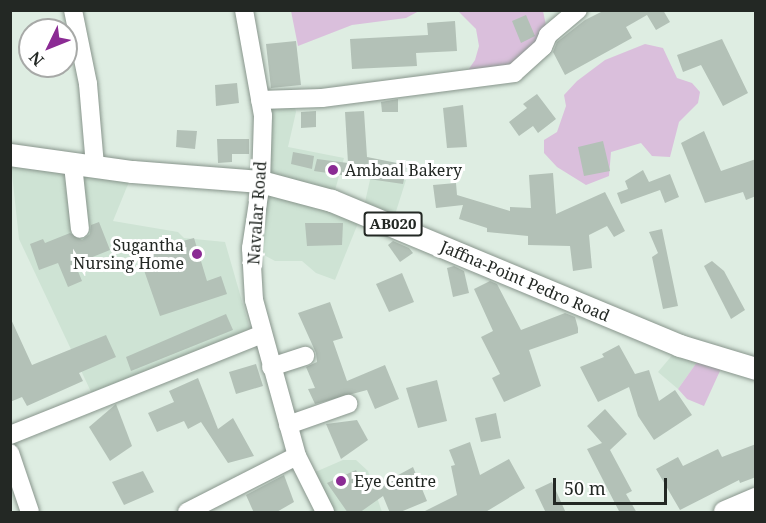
<!DOCTYPE html>
<style>
body{margin:0}
#map{position:relative;width:766px;height:523px;overflow:hidden;background:#deede2;font-family:"Noto Serif",serif}
div>[style]{position:absolute}
.built>*{inset:0;background:#cee3d4}
.green>*{inset:0;background:#dabfdc}
.building>*{inset:0;background:#b3c1b7}
.roads{filter:drop-shadow(0 0 2px #88958c) drop-shadow(0 0 2px #88958c)}
.minor>*{height:18px;margin:-9px;padding:0 9px;transform-origin:9px;border-radius:9px;background:#fff}
.major>*{height:22px;margin:-11px;padding:0 11px;transform-origin:11px;border-radius:11px;background:#fff}
.dots>*{width:16px;height:16px;translate:-50% -50%;box-sizing:border-box;border:3px solid #fff;border-radius:50%}
span{translate:-50% -50%;white-space:nowrap;text-align:center;line-height:1.15;-webkit-text-stroke:6px #fff;paint-order:stroke}
.shield-label span{padding:2px 4px;background:#fff;border:2px solid;border-radius:4px;-webkit-text-stroke-width:0}
.shield-label{font-size:15px;color:#232824;font-weight:700}
.poi-label{font-size:16px;color:#232824}
.left{translate:0 -50%;text-align:left}
.right{translate:-100% -50%;text-align:right}
.street-label{font-size:16px;color:#232824}
.frame{position:absolute;inset:0;border:12px solid #232824;pointer-events:none}
.north{position:absolute;left:18px;top:18px;width:60px;height:60px;box-sizing:border-box;background:#fff;border:2px solid #a7a9a7;border-radius:50%;rotate:227deg;font-size:16px;font-weight:700;line-height:24px;text-align:center;color:#232824}
.north::after{content:'';display:block;margin:auto;width:21px;height:27px;background:#8b2b94;clip-path:polygon(50% 0,100% 100%,50% 72%,0 100%)}
.scale{position:absolute;left:553px;top:478px;width:114px;height:27px;box-sizing:border-box;border:3px solid #232824;border-top:0;padding-left:8px;font-size:18px;line-height:21px;white-space:nowrap;color:#232824;-webkit-text-stroke:4px #fff;paint-order:stroke}
</style>
<div id="map">
<div class="built">
<div style="clip-path:polygon(260px 100px,293px 100px,296px 112px,288px 147px,344px 158px,332px 201px,363px 211px,372px 171px,388px 179px,406px 180px,392px 224px,363px 211px,335px 280px,316px 273px,302px 261px,275px 261px,251px 248px)"></div>
<div style="clip-path:polygon(10px 155px,133px 172px,113px 221px,178px 232px,184px 238px,225px 242px,250px 329px,93px 396px,19px 239px)"></div>
<div style="clip-path:polygon(680px 346px,702px 355px,678px 389px,658px 372px)"></div>
<div style="clip-path:polygon(343px 460px,356px 460px,368px 471px,382px 512px,306px 512px,321px 506px,306px 476px)"></div>
</div>
<div class="green">
<div style="clip-path:polygon(291px 11px,419px 11px,406px 18px,352px 25px,298px 46px)"></div>
<div style="clip-path:polygon(458px 11px,543px 11px,548px 35px,534px 57px,460px 82px,475px 60px,479px 46px,476px 29px)"></div>
<div style="clip-path:polygon(645px 44px,663px 48px,677px 78px,692px 83px,700px 92px,698px 103px,679px 122px,670px 157px,652px 156px,641px 143px,611px 152px,609px 176px,586px 185px,557px 167px,544px 153px,544px 140px,557px 132px,566px 106px,564px 95px,577px 81px,605px 60px)"></div>
<div style="clip-path:polygon(702px 355px,724px 362px,704px 406px,687px 399px,678px 389px)"></div>
</div>
<div class="building">
<div style="clip-path:polygon(605px 10px,663px 10px,670px 22px,656px 30px,647px 15px,626px 27px,632px 38px,565px 75px,553px 52px,557px 42px,585px 20px)"></div>
<div style="clip-path:polygon(526px 15px,535px 36px,521px 43px,512px 21px)"></div>
<div style="clip-path:polygon(455px 21px,457px 51px,416px 53px,417px 66px,352px 69px,350px 39px,428px 35px,427px 23px)"></div>
<div style="clip-path:polygon(722px 39px,748px 93px,723px 106px,701px 65px,683px 72px,677px 55px)"></div>
<div style="clip-path:polygon(296px 41px,301px 85px,271px 88px,266px 44px)"></div>
<div style="clip-path:polygon(237px 83px,239px 103px,216px 106px,215px 85px)"></div>
<div style="clip-path:polygon(537px 94px,556px 119px,538px 133px,533px 126px,519px 136px,509px 122px,527px 108px,523px 104px)"></div>
<div style="clip-path:polygon(398px 99px,398px 112px,382px 112px,381px 102px)"></div>
<div style="clip-path:polygon(463px 105px,467px 147px,447px 148px,443px 108px)"></div>
<div style="clip-path:polygon(316px 111px,316px 127px,301px 128px,301px 112px)"></div>
<div style="clip-path:polygon(364px 111px,367px 157px,407px 165px,403px 184px,314px 171px,317px 159px,348px 163px,345px 112px)"></div>
<div style="clip-path:polygon(177px 130px,197px 131px,195px 149px,176px 147px)"></div>
<div style="clip-path:polygon(704px 131px,721px 171px,756px 159px,756px 196px,746px 200px,743px 192px,705px 203px,681px 143px)"></div>
<div style="clip-path:polygon(217px 139px,249px 139px,249px 154px,232px 154px,232px 162px,218px 163px)"></div>
<div style="clip-path:polygon(603px 141px,610px 171px,584px 176px,578px 147px)"></div>
<div style="clip-path:polygon(293px 152px,314px 156px,312px 169px,291px 164px)"></div>
<div style="clip-path:polygon(643px 170px,649px 182px,670px 174px,679px 197px,665px 203px,660px 190px,621px 204px,617px 193px,628px 189px,625px 181px)"></div>
<div style="clip-path:polygon(553px 173px,556px 214px,605px 192px,625px 231px,614px 237px,607px 226px,589px 235px,592px 268px,573px 271px,570px 246px,528px 245px,528px 236px,487px 232px,487px 228px,459px 219px,463px 205px,436px 208px,433px 185px,456px 183px,457px 195px,510px 211px,510px 207px,531px 208px,529px 175px)"></div>
<div style="clip-path:polygon(99px 222px,110px 250px,75px 264px,82px 281px,68px 287px,58px 263px,39px 270px,30px 244px,43px 239px,45px 243px,70px 233px,82px 240px,90px 234px,91px 225px)"></div>
<div style="clip-path:polygon(305px 223px,343px 223px,342px 245px,307px 246px)"></div>
<div style="clip-path:polygon(662px 229px,678px 306px,663px 309px,652px 257px,658px 253px,649px 232px)"></div>
<div style="clip-path:polygon(194px 238px,207px 281px,221px 276px,227px 294px,160px 316px,138px 253px)"></div>
<div style="clip-path:polygon(393px 241px,409px 248px,413px 253px,400px 262px,388px 245px)"></div>
<div style="clip-path:polygon(712px 261px,724px 271px,745px 310px,731px 319px,704px 266px)"></div>
<div style="clip-path:polygon(454px 266px,464px 271px,469px 293px,453px 297px,447px 268px)"></div>
<div style="clip-path:polygon(402px 273px,414px 302px,389px 312px,376px 284px)"></div>
<div style="clip-path:polygon(490px 281px,497px 284px,521px 330px,565px 313px,575px 317px,578px 328px,578px 333px,529px 350px,541px 386px,504px 402px,492px 378px,500px 374px,481px 337px,493px 331px,474px 289px)"></div>
<div style="clip-path:polygon(330px 302px,343px 338px,333px 341px,347px 381px,385px 365px,399px 399px,375px 409px,367px 390px,315px 404px,308px 389px,315px 388px,306px 367px,317px 362px,316px 353px,298px 313px)"></div>
<div style="clip-path:polygon(226px 314px,233px 330px,131px 371px,126px 357px)"></div>
<div style="clip-path:polygon(10px 317px,32px 365px,106px 335px,116px 357px,79px 373px,83px 381px,27px 406px,22px 397px,10px 402px)"></div>
<div style="clip-path:polygon(619px 345px,635px 374px,649px 370px,659px 401px,675px 390px,692px 415px,654px 440px,638px 416px,629px 387px,598px 402px,580px 367px,604px 357px,602px 354px)"></div>
<div style="clip-path:polygon(256px 364px,263px 386px,236px 394px,229px 372px)"></div>
<div style="clip-path:polygon(198px 378px,218px 429px,233px 418px,254px 456px,228px 463px,201px 422px,188px 429px,184px 421px,157px 432px,148px 413px,174px 402px,169px 391px)"></div>
<div style="clip-path:polygon(437px 380px,447px 421px,418px 428px,406px 388px)"></div>
<div style="clip-path:polygon(116px 404px,132px 446px,110px 461px,89px 427px)"></div>
<div style="clip-path:polygon(605px 409px,627px 434px,610px 450px,632px 491px,626px 494px,637px 513px,620px 513px,587px 449px,602px 443px,587px 426px)"></div>
<div style="clip-path:polygon(496px 413px,501px 438px,481px 442px,475px 418px)"></div>
<div style="clip-path:polygon(357px 420px,368px 440px,341px 459px,326px 424px)"></div>
<div style="clip-path:polygon(470px 442px,480px 475px,509px 459px,525px 488px,484px 513px,421px 513px,457px 495px,451px 466px,455px 465px,449px 450px)"></div>
<div style="clip-path:polygon(756px 444px,756px 477px,740px 483px,739px 480px,680px 510px,656px 469px,678px 457px,683px 466px,718px 449px,722px 457px)"></div>
<div style="clip-path:polygon(413px 467px,427px 501px,398px 513px,390px 513px,383px 496px,359px 513px,348px 513px,327px 483px,356px 470px,367px 492px)"></div>
<div style="clip-path:polygon(143px 471px,154px 492px,124px 505px,112px 482px)"></div>
<div style="clip-path:polygon(284px 475px,294px 502px,275px 513px,254px 513px,246px 495px)"></div>
<div style="clip-path:polygon(552px 482px,566px 513px,546px 513px,535px 490px)"></div>
</div>
<div class="roads">
<div class="minor">
<div style="left:73px;top:10px;width:76px;rotate:78.5deg"></div>
<div style="left:88px;top:84px;width:81px;rotate:85.1deg"></div>
<div style="left:244px;top:10px;width:108px;rotate:79.8deg"></div>
<div style="left:263px;top:116px;width:66px;rotate:91.7deg"></div>
<div style="left:261px;top:182px;width:67px;rotate:98.6deg"></div>
<div style="left:251px;top:248px;width:52px;rotate:86.7deg"></div>
<div style="left:254px;top:300px;width:162px;rotate:74.6deg"></div>
<div style="left:297px;top:456px;width:63px;rotate:63.4deg"></div>
<div style="left:260px;top:100px;width:62px;rotate:-1.8deg"></div>
<div style="left:322px;top:98px;width:194px;rotate:-7.4deg"></div>
<div style="left:514px;top:73px;width:39px;rotate:-42deg"></div>
<div style="left:543px;top:47px;width:13px;rotate:-67deg"></div>
<div style="left:548px;top:35px;width:39px;rotate:-40deg"></div>
<div style="left:73px;top:165px;width:64px;rotate:83.8deg"></div>
<div style="left:271px;top:367px;width:36px;rotate:-18deg"></div>
<div style="left:288px;top:425px;width:64px;rotate:-19.3deg"></div>
<div style="left:10px;top:435px;width:271px;rotate:-21.8deg"></div>
<div style="left:10px;top:453px;width:62px;rotate:71.3deg"></div>
<div style="left:187px;top:512px;width:123px;rotate:-27deg"></div>
</div>
<div class="major">
<div style="left:10px;top:155px;width:124px;rotate:7.9deg"></div>
<div style="left:133px;top:172px;width:128px;rotate:4.5deg"></div>
<div style="left:261px;top:182px;width:73px;rotate:15deg"></div>
<div style="left:332px;top:201px;width:377px;rotate:22.6deg"></div>
<div style="left:680px;top:346px;width:79px;rotate:16.8deg"></div>
<div style="left:725px;top:512px;width:34px;rotate:-23deg"></div>
</div>
</div>
<div class="dots">
<div style="left:333px;top:170px;background:#8b2b94"></div>
<div style="left:197px;top:254px;background:#8b2b94"></div>
<div style="left:341px;top:481px;background:#8b2b94"></div>
</div>
<div class="shield-label">
<span style="left:393px;top:224px">AB020</span>
</div>
<div class="poi-label">
<span class="left" style="left:345px;top:170px">Ambaal Bakery</span>
<span class="right" style="left:184px;top:254px">Sugantha<br>Nursing Home</span>
<span class="left" style="left:354px;top:481px">Eye Centre</span>
</div>
<div class="street-label">
<span style="left:257px;top:213px;rotate:-86deg">Navalar Road</span>
<span style="left:525px;top:281px;rotate:23deg">Jaffna-Point Pedro Road</span>
</div>
<div class="frame"></div>
<div class="north">N</div>
<div class="scale">50 m</div>
</div>
